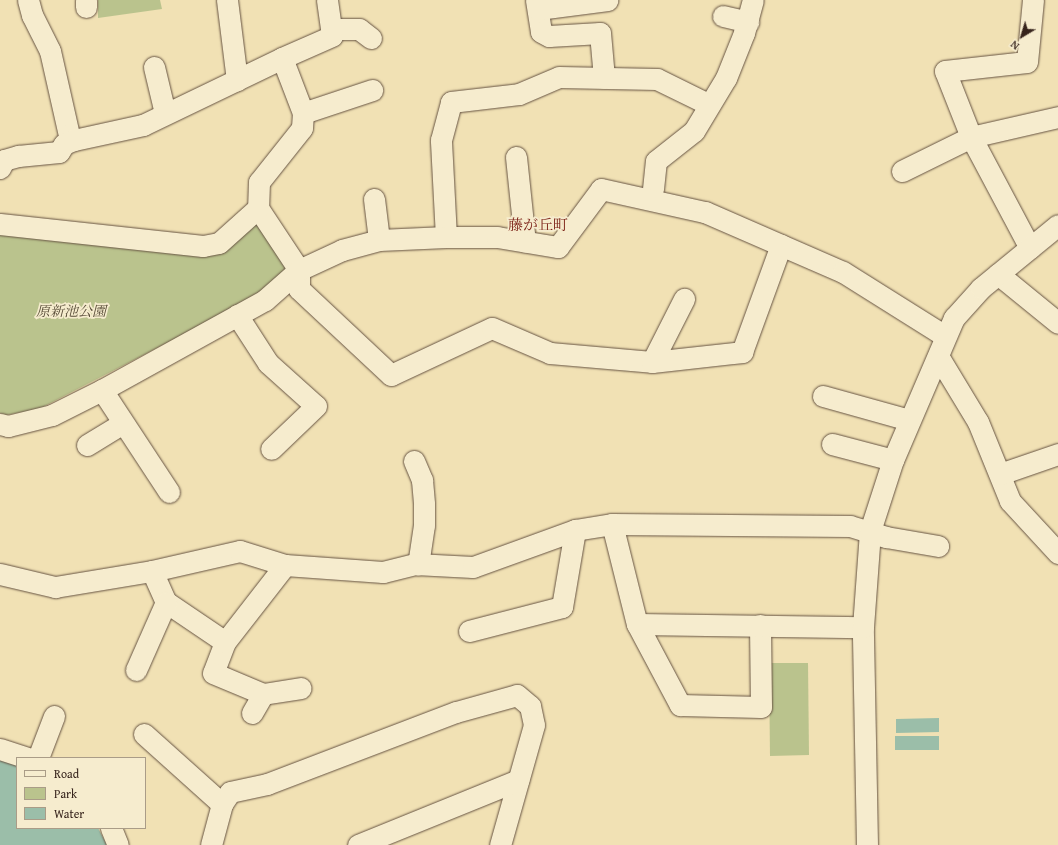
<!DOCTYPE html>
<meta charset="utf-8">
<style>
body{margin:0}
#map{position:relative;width:1058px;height:845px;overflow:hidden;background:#f1e1b4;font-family:"Gentium Book Plus","Noto Serif JP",serif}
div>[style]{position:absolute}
.green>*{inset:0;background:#bac38d}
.water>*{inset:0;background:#9bbea9}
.roads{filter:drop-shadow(0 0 1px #665342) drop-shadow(0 0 1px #665342)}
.minor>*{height:21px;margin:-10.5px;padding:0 10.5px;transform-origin:10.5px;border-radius:10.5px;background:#f6ecce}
span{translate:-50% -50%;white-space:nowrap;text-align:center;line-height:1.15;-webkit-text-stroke:3.5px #f6ecce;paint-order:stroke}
.park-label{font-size:14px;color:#584c38;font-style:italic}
.neighbourhood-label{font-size:15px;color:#7a1f14}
.legend{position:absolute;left:16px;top:757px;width:130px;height:72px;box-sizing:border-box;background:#f6ecce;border:1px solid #aa9c87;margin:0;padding:5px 7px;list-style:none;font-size:12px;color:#37241c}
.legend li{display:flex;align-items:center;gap:8px;height:20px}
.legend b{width:20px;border:1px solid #aa9c87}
.north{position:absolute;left:1002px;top:16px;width:40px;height:40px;-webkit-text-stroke:3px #f6ecce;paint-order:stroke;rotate:218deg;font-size:11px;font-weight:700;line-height:16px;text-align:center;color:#37241c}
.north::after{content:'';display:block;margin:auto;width:14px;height:18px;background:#37241c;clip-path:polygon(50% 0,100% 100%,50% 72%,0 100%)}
</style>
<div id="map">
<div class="green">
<div style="clip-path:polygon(98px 0,160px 0,162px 9px,98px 18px)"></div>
<div style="clip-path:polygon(257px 222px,287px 271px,246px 302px,39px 409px,6px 415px,0 413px,0 231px,200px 254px)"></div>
<div style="clip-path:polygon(769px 663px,808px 663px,809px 755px,770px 756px)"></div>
</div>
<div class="water">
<div style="clip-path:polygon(939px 718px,939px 732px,896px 733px,896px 719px)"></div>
<div style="clip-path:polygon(895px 736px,939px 736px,939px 750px,895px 750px)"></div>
<div style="clip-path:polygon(0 759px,17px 765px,17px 828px,98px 828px,107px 845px,0 845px)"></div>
</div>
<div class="roads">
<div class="minor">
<div style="left:28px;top:0;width:16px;rotate:75deg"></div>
<div style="left:32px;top:15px;width:40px;rotate:63.4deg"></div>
<div style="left:50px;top:51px;width:86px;rotate:77.3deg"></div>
<div style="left:69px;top:135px;width:7px;rotate:45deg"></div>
<div style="left:86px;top:0;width:7px;rotate:90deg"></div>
<div style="left:227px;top:0;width:81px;rotate:82.9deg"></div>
<div style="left:327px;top:0;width:36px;rotate:82deg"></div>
<div style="left:332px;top:36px;width:55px;rotate:156.3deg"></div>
<div style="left:282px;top:58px;width:59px;rotate:69.1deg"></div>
<div style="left:303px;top:113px;width:15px;rotate:94deg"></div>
<div style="left:302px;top:128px;width:69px;rotate:128.5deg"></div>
<div style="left:259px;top:182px;width:26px;rotate:92deg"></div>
<div style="left:258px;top:208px;width:74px;rotate:56.5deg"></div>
<div style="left:299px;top:270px;width:19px;rotate:90deg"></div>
<div style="left:299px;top:289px;width:126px;rotate:43.1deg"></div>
<div style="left:391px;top:375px;width:111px;rotate:-25deg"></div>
<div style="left:492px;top:328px;width:63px;rotate:23.3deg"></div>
<div style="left:550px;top:353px;width:102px;rotate:5deg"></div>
<div style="left:652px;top:362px;width:91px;rotate:-6.3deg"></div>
<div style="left:742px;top:352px;width:114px;rotate:-70deg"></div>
<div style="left:536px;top:0;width:32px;rotate:81deg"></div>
<div style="left:541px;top:32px;width:9px;rotate:27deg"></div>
<div style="left:549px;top:36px;width:51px;rotate:-3.4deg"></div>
<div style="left:600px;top:33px;width:45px;rotate:84.9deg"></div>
<div style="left:538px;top:9px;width:70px;rotate:-7.4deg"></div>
<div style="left:723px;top:16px;width:26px;rotate:13deg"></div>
<div style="left:331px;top:29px;width:28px"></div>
<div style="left:359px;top:29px;width:15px;rotate:37deg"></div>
<div style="left:154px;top:67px;width:47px;rotate:76.6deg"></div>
<div style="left:303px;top:113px;width:73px;rotate:-18.4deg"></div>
<div style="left:516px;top:157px;width:85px;rotate:84deg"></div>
<div style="left:0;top:168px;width:9px;rotate:-63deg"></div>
<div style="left:4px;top:160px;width:15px;rotate:-16deg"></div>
<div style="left:18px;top:156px;width:41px;rotate:-5.6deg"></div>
<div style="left:59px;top:152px;width:9px;rotate:-58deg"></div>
<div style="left:64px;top:144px;width:11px;rotate:-22deg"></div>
<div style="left:74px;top:140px;width:71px;rotate:-12.3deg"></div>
<div style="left:143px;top:125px;width:154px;rotate:-25.7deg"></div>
<div style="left:902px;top:171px;width:77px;rotate:-26.2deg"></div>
<div style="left:971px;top:137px;width:89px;rotate:-12.9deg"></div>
<div style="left:653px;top:189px;width:28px;rotate:-84deg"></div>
<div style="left:656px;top:161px;width:48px;rotate:-38.3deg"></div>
<div style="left:694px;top:131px;width:62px;rotate:-58.9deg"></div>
<div style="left:726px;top:78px;width:48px;rotate:-68.2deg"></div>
<div style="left:744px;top:33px;width:34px;rotate:-75deg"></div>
<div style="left:374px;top:199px;width:41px;rotate:83deg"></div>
<div style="left:0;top:224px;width:204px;rotate:6.2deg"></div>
<div style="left:203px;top:246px;width:16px;rotate:-11deg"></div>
<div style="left:219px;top:243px;width:52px;rotate:-41.9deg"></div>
<div style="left:446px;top:237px;width:97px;rotate:-93deg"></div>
<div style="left:441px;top:140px;width:39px;rotate:-75deg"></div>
<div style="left:451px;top:102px;width:68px;rotate:-6.7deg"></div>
<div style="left:519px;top:94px;width:43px;rotate:-23deg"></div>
<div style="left:559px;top:77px;width:98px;rotate:1.2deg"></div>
<div style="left:657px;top:79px;width:57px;rotate:26.1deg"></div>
<div style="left:1030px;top:248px;width:126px;rotate:-118deg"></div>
<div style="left:971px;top:137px;width:71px;rotate:-111.5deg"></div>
<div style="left:945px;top:71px;width:82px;rotate:-6.3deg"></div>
<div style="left:1027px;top:62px;width:62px;rotate:-84.5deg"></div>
<div style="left:998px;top:274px;width:77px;rotate:39.2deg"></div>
<div style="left:237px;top:315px;width:57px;rotate:57.1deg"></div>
<div style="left:268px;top:363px;width:64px;rotate:41.9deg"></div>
<div style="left:316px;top:406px;width:62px;rotate:136.3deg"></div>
<div style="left:938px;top:356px;width:77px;rotate:58.8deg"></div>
<div style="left:978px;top:422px;width:85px;rotate:67.9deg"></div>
<div style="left:1010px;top:501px;width:71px;rotate:47.3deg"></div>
<div style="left:652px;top:362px;width:71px;rotate:-63.1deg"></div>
<div style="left:102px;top:390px;width:122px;rotate:56.7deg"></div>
<div style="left:823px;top:396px;width:89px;rotate:15.6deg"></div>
<div style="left:0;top:424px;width:8px;rotate:14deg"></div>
<div style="left:8px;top:426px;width:45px;rotate:-14deg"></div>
<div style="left:52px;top:415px;width:56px;rotate:-26.6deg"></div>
<div style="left:102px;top:390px;width:186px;rotate:-28.9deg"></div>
<div style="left:265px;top:300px;width:45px;rotate:-41.4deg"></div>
<div style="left:299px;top:270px;width:47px;rotate:-24.9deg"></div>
<div style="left:342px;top:250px;width:38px;rotate:-15deg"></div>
<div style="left:379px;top:240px;width:67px;rotate:-2.6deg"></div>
<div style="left:446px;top:237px;width:51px"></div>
<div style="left:497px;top:237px;width:62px;rotate:9.3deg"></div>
<div style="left:558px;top:247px;width:72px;rotate:-53.4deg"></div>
<div style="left:601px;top:189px;width:107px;rotate:12.5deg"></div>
<div style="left:705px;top:212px;width:150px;rotate:23.5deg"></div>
<div style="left:843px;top:272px;width:120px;rotate:32.1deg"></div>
<div style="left:832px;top:444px;width:63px;rotate:14.7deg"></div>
<div style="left:87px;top:445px;width:42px;rotate:-31.4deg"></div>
<div style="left:414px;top:461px;width:21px;rotate:67deg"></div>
<div style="left:422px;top:480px;width:24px;rotate:85deg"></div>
<div style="left:424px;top:504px;width:21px;rotate:90deg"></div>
<div style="left:424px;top:525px;width:40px;rotate:98.5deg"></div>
<div style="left:1000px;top:474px;width:61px;rotate:-19deg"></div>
<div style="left:612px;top:524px;width:103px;rotate:76deg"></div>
<div style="left:637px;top:624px;width:92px;rotate:62deg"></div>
<div style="left:680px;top:705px;width:81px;rotate:1.4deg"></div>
<div style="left:761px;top:707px;width:82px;rotate:-90.7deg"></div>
<div style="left:285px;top:565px;width:98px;rotate:127.9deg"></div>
<div style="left:225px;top:642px;width:33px;rotate:111deg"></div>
<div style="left:213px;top:673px;width:54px;rotate:22.8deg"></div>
<div style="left:263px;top:694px;width:38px;rotate:-9deg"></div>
<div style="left:152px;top:571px;width:34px;rotate:66deg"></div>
<div style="left:166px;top:602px;width:71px;rotate:34.1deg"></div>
<div style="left:0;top:574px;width:57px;rotate:13.3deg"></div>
<div style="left:55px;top:587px;width:98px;rotate:-9.4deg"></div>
<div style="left:152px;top:571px;width:90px;rotate:-12.8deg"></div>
<div style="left:240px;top:551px;width:47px;rotate:17.3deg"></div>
<div style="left:285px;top:565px;width:98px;rotate:4.1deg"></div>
<div style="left:383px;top:572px;width:33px;rotate:-14deg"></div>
<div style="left:415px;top:564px;width:58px;rotate:3deg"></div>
<div style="left:473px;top:567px;width:109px;rotate:-19.9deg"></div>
<div style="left:575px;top:530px;width:37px;rotate:-9deg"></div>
<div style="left:612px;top:524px;width:238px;rotate:0.5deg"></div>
<div style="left:850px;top:526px;width:38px;rotate:17deg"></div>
<div style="left:886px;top:537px;width:53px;rotate:9.8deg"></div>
<div style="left:637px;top:624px;width:226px;rotate:0.8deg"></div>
<div style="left:469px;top:631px;width:96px;rotate:-14.5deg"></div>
<div style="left:562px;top:607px;width:78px;rotate:-80.4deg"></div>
<div style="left:136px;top:670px;width:74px;rotate:-66.2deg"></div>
<div style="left:252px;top:713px;width:22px;rotate:-60deg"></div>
<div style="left:144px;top:734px;width:105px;rotate:41.9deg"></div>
<div style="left:0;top:749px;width:29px;rotate:18deg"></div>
<div style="left:38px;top:758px;width:45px;rotate:-69.1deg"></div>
<div style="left:111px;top:828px;width:18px;rotate:68deg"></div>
<div style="left:211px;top:845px;width:42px;rotate:-75deg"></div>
<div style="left:222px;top:804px;width:14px;rotate:-56deg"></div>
<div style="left:230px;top:792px;width:38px;rotate:-12deg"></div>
<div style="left:267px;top:784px;width:202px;rotate:-20.9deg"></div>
<div style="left:456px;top:712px;width:63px;rotate:-15.6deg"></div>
<div style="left:517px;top:695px;width:17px;rotate:40deg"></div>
<div style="left:530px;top:706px;width:19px;rotate:78deg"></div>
<div style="left:534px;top:725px;width:125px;rotate:105.8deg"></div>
<div style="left:358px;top:845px;width:173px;rotate:-22.1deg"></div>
<div style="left:867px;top:845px;width:218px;rotate:-91.1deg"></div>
<div style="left:863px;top:627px;width:96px;rotate:-85.8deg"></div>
<div style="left:870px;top:531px;width:75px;rotate:-72.1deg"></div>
<div style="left:893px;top:460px;width:155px;rotate:-66.8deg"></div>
<div style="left:954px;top:318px;width:40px;rotate:-48deg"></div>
<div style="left:981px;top:288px;width:99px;rotate:-39.3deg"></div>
</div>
</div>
<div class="park-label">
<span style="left:71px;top:311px">原新池公園</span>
</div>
<div class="neighbourhood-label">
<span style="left:538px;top:225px">藤が丘町</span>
</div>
<ul class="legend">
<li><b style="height:5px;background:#f6ecce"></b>Road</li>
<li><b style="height:11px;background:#bac38d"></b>Park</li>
<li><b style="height:11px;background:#9bbea9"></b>Water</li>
</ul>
<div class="north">N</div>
</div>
